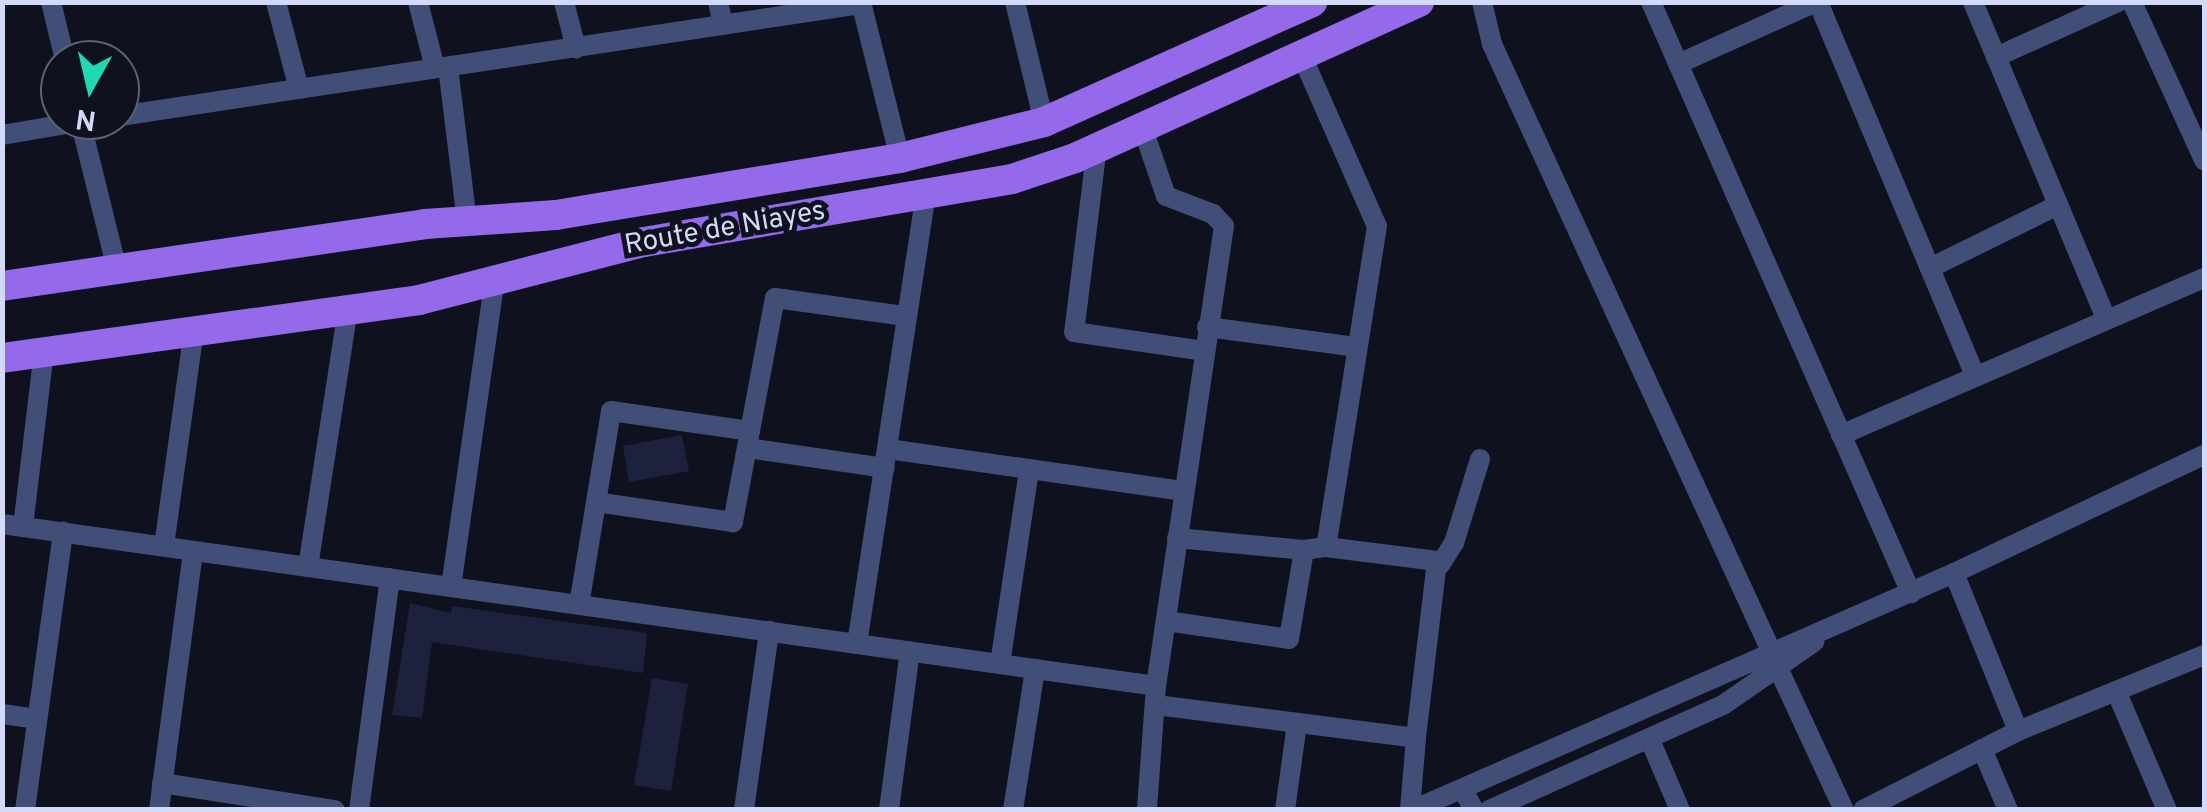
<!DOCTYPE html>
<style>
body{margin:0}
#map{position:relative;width:2207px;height:812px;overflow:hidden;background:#0f111e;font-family:Overpass,sans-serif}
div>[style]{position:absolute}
.building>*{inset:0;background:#1e213d}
.minor>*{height:20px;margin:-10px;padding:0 10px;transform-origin:10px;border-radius:10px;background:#414e77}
.primary>*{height:30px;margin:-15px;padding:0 15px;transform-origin:15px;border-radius:15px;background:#9469ea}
span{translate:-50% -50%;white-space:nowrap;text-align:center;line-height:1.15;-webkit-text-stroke:10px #0f111e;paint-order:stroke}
.street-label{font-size:28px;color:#d3daf9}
.frame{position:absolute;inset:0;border:5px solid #d3daf9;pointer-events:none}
.north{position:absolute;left:40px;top:40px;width:100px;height:100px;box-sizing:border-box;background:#0f111e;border:2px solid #5d6176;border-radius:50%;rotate:188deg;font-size:28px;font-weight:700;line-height:40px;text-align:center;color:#d3daf9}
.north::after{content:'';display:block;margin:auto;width:35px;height:45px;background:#1fd9b5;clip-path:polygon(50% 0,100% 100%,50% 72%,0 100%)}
</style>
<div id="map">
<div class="building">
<div style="clip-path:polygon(682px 435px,689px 471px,629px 482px,623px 446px)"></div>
<div style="clip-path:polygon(410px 603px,451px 613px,452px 606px,647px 633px,643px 673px,432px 642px,422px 718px,392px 715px)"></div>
<div style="clip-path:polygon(652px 678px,688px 684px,671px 791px,634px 785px)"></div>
</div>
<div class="minor">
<div style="left:51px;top:2px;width:60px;rotate:76.4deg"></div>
<div style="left:276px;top:2px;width:90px;rotate:75.2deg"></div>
<div style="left:418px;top:2px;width:68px;rotate:75.6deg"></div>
<div style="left:564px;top:2px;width:48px;rotate:75.4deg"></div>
<div style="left:718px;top:2px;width:23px;rotate:77deg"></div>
<div style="left:861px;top:2px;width:161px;rotate:76deg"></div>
<div style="left:1015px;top:2px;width:123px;rotate:76.4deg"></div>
<div style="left:1482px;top:2px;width:43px;rotate:76.6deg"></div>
<div style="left:1492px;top:44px;width:668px;rotate:65.31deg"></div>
<div style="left:1651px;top:2px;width:646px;rotate:66.25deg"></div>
<div style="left:1818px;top:2px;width:405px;rotate:67.2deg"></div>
<div style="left:1973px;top:2px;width:343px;rotate:67.2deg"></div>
<div style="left:2132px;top:2px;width:174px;rotate:65.5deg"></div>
<div style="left:1301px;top:54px;width:188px;rotate:66.2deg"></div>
<div style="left:1377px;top:226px;width:325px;rotate:99deg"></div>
<div style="left:1996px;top:57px;width:134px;rotate:-24.3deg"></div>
<div style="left:1678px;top:64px;width:151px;rotate:-24.2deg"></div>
<div style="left:448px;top:67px;width:155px;rotate:83deg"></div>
<div style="left:120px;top:116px;width:749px;rotate:-8.6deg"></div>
<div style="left:80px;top:120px;width:154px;rotate:76.1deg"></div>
<div style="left:1142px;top:126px;width:74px;rotate:71.1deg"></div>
<div style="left:1166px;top:196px;width:50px;rotate:21deg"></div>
<div style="left:1213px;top:214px;width:16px;rotate:47deg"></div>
<div style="left:1224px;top:226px;width:465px;rotate:98.4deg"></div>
<div style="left:1156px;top:686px;width:124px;rotate:94.2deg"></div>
<div style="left:2px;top:135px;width:88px;rotate:-9.8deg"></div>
<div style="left:1097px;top:146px;width:187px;rotate:97deg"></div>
<div style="left:1074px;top:332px;width:131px;rotate:8.3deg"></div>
<div style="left:1930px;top:268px;width:143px;rotate:-26.2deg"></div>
<div style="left:1207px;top:327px;width:150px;rotate:7.6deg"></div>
<div style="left:750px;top:431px;width:135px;rotate:-79.4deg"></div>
<div style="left:775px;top:298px;width:130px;rotate:7.9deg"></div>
<div style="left:1841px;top:435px;width:395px;rotate:-23.4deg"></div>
<div style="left:748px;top:448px;width:138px;rotate:8.3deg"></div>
<div style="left:888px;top:449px;width:299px;rotate:8.1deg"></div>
<div style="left:2px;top:524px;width:1165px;rotate:7.99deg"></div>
<div style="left:23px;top:527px;width:176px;rotate:-83.2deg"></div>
<div style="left:1177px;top:538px;width:128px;rotate:5.4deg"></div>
<div style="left:164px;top:546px;width:217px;rotate:-82.1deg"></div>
<div style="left:1440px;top:565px;width:26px;rotate:-58deg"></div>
<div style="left:1454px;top:543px;width:88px;rotate:-72.8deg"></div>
<div style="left:308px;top:567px;width:260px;rotate:-81.2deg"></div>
<div style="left:1954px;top:573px;width:170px;rotate:67.9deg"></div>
<div style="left:451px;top:587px;width:313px;rotate:-81.9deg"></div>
<div style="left:579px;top:605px;width:104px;rotate:-80.6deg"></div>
<div style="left:596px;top:502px;width:92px;rotate:-80.6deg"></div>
<div style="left:611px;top:411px;width:140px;rotate:8.2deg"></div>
<div style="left:750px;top:431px;width:93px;rotate:100.6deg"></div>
<div style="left:733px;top:522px;width:138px;rotate:-171.7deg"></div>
<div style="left:1166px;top:621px;width:124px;rotate:8.3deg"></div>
<div style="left:1289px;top:639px;width:90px;rotate:-80.4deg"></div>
<div style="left:1304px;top:550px;width:22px;rotate:-8deg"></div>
<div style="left:1326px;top:547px;width:112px;rotate:7.2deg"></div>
<div style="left:1437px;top:561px;width:178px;rotate:96.8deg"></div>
<div style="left:857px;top:644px;width:455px;rotate:-81.3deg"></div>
<div style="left:1000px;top:664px;width:197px;rotate:-81.5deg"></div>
<div style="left:1778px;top:668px;width:157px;rotate:65.1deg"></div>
<div style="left:2117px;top:693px;width:127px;rotate:66.9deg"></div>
<div style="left:1156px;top:705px;width:262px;rotate:7.2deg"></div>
<div style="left:1416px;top:738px;width:72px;rotate:94.8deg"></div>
<div style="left:2px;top:714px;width:35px;rotate:8deg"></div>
<div style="left:1650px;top:740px;width:76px;rotate:66.8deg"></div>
<div style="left:1982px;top:749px;width:66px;rotate:66.9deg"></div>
<div style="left:162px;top:783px;width:175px;rotate:8.9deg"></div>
<div style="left:1463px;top:790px;width:23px;rotate:61deg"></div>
<div style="left:25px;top:810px;width:281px;rotate:-82.2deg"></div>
<div style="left:159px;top:810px;width:261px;rotate:-82.5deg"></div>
<div style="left:359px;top:810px;width:234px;rotate:-82.4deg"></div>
<div style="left:744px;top:810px;width:181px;rotate:-82deg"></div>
<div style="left:889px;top:810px;width:160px;rotate:-82.5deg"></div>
<div style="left:1013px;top:810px;width:143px;rotate:-81.1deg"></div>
<div style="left:1285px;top:810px;width:88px;rotate:-82.1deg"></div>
<div style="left:1413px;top:810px;width:591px;rotate:-23.66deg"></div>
<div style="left:1954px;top:573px;width:276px;rotate:-25.3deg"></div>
<div style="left:1489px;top:810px;width:256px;rotate:-24.2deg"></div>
<div style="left:1723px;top:705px;width:111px;rotate:-34.7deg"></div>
<div style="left:1863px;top:810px;width:174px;rotate:-27deg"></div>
<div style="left:2018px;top:731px;width:201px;rotate:-22.2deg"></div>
</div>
<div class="primary">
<div style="left:2px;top:286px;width:428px;rotate:-8.3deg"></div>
<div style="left:425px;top:224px;width:131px;rotate:-3.9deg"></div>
<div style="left:556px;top:215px;width:349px;rotate:-9.4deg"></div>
<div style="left:900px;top:158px;width:148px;rotate:-14deg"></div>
<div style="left:1044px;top:122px;width:294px;rotate:-24.1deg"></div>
<div style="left:2px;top:358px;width:421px;rotate:-7.9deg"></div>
<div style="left:419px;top:300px;width:232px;rotate:-14.5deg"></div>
<div style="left:644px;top:242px;width:373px;rotate:-9.7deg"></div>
<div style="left:1012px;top:179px;width:66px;rotate:-18.4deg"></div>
<div style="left:1075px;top:158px;width:378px;rotate:-24.4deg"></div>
</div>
<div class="street-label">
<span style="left:725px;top:229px;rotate:-10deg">Route de Niayes</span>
</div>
<div class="frame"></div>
<div class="north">N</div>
</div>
